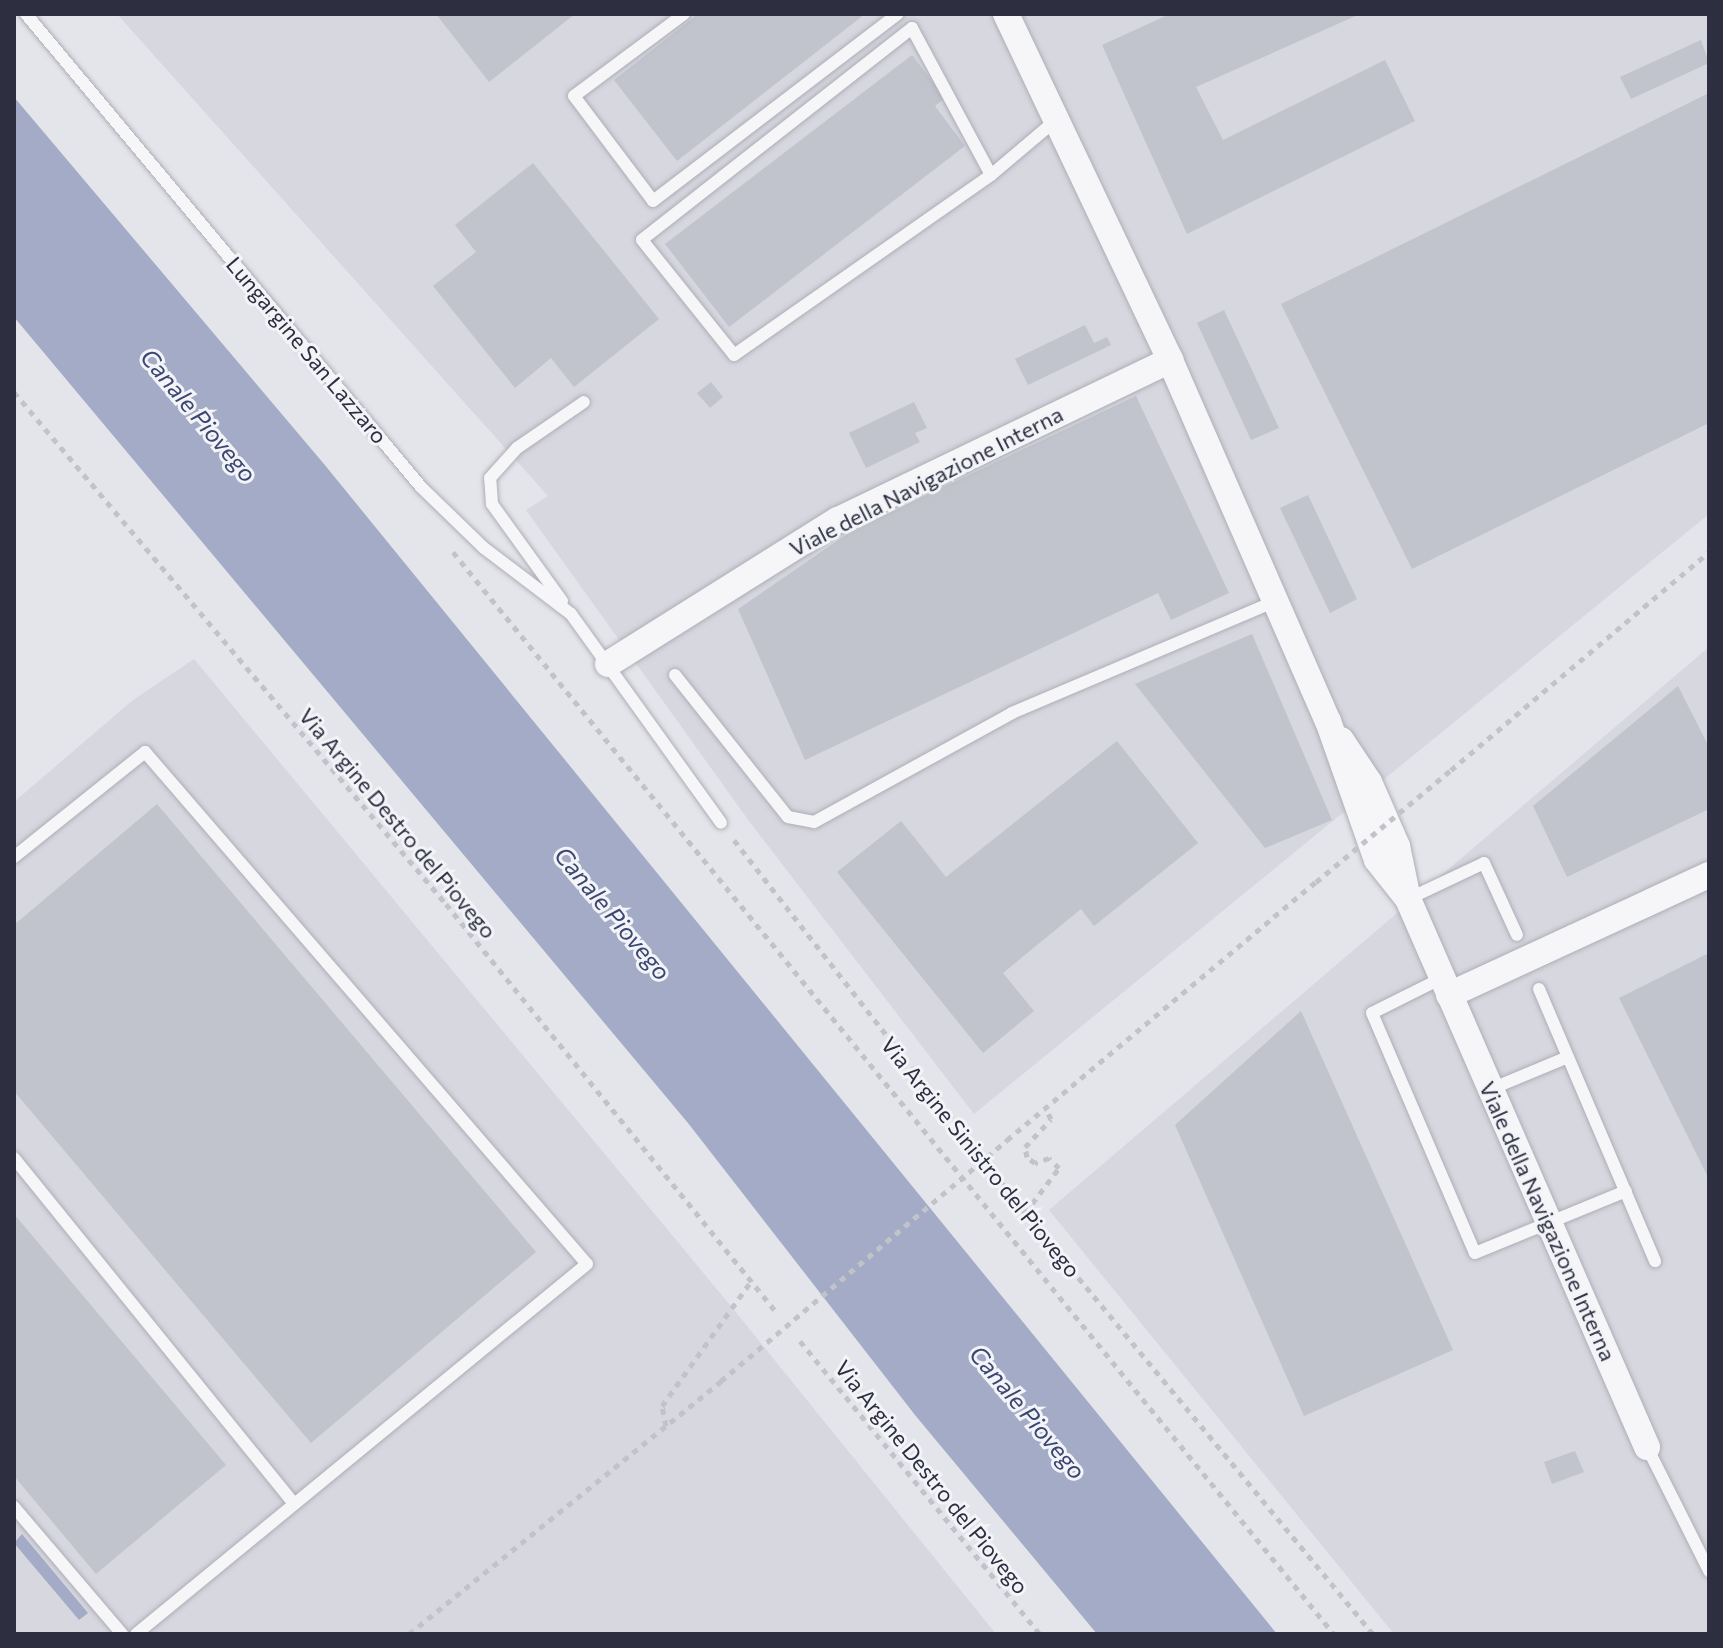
<!DOCTYPE html>
<style>
body{margin:0}
#map{position:relative;width:1723px;height:1648px;overflow:hidden;background:#e4e5ea;font-family:Commissioner,sans-serif}
div>[style]{position:absolute}
.built>*{inset:0;background:#d6d7df}
.water>*{inset:0;background:#a3abc7}
.building>*{inset:0;background:#c1c3cd}
.path>*{height:5px;margin-top:-2.5px;transform-origin:0;background:repeating-linear-gradient(90deg,#c2c2c9 0 6px,transparent 0 12px)}
.roads{filter:drop-shadow(0 0 2px #adaeb7) drop-shadow(0 0 2px #adaeb7)}
.service>*{height:12px;margin:-6px;padding:0 6px;transform-origin:6px;border-radius:6px;background:#f6f6f9}
.minor>*{height:26px;margin:-13px;padding:0 13px;transform-origin:13px;border-radius:13px;background:#f6f6f9}
.path-bridge>*{height:5px;margin-top:-2.5px;transform-origin:0;background:repeating-linear-gradient(90deg,#c2c2c9 0 6px,transparent 0 12px)}
span{translate:-50% -50%;white-space:nowrap;text-align:center;line-height:1.15;-webkit-text-stroke:6px #f3f4f8;paint-order:stroke}
.street-label{font-size:22px;color:#2d2f41}
.water-label{font-size:24px;color:#3b4671;font-style:italic}
.frame{position:absolute;inset:0;border:16px solid #2d2f41;pointer-events:none}
</style>
<div id="map">
<div class="built">
<div style="clip-path:polygon(117px 14px,1709px 14px,1709px 514px,974px 1114px,749px 821px,526px 510px,548px 496px)"></div>
<div style="clip-path:polygon(1709px 647px,1709px 1634px,1394px 1634px,1049px 1210px)"></div>
<div style="clip-path:polygon(194px 659px,730px 1305px,996px 1634px,14px 1634px,14px 802px,133px 700px)"></div>
</div>
<div class="water">
<div style="clip-path:polygon(14px 97px,324px 464px,1277px 1634px,1097px 1634px,915px 1415px,688px 1123px,14px 317px)"></div>
<div style="clip-path:polygon(22px 1534px,88px 1613px,79px 1620px,14px 1543px)"></div>
</div>
<div class="building">
<div style="clip-path:polygon(436px 14px,575px 14px,489px 82px)"></div>
<div style="clip-path:polygon(698px 14px,865px 14px,677px 161px,614px 80px)"></div>
<div style="clip-path:polygon(1170px 14px,1360px 14px,1196px 87px,1223px 140px,1385px 60px,1415px 121px,1187px 234px,1102px 45px)"></div>
<div style="clip-path:polygon(1701px 40px,1709px 63px,1631px 99px,1620px 77px)"></div>
<div style="clip-path:polygon(912px 55px,945px 98px,935px 106px,965px 146px,729px 327px,665px 244px)"></div>
<div style="clip-path:polygon(1709px 93px,1709px 423px,1412px 569px,1281px 304px)"></div>
<div style="clip-path:polygon(533px 163px,659px 319px,574px 387px,551px 358px,515px 388px,433px 286px,476px 252px,455px 225px)"></div>
<div style="clip-path:polygon(1224px 310px,1279px 428px,1251px 440px,1197px 323px)"></div>
<div style="clip-path:polygon(1085px 325px,1094px 343px,1107px 337px,1111px 345px,1028px 385px,1015px 359px)"></div>
<div style="clip-path:polygon(711px 382px,723px 397px,710px 408px,697px 393px)"></div>
<div style="clip-path:polygon(1136px 396px,1229px 593px,1171px 620px,1158px 593px,805px 760px,738px 609px,853px 530px)"></div>
<div style="clip-path:polygon(914px 402px,927px 428px,915px 433px,920px 442px,866px 468px,849px 433px)"></div>
<div style="clip-path:polygon(1308px 495px,1357px 599px,1330px 613px,1280px 508px)"></div>
<div style="clip-path:polygon(1252px 634px,1332px 820px,1265px 848px,1135px 684px)"></div>
<div style="clip-path:polygon(1678px 686px,1709px 747px,1709px 809px,1567px 877px,1533px 806px)"></div>
<div style="clip-path:polygon(1117px 741px,1198px 843px,1094px 926px,1081px 909px,1003px 973px,1034px 1011px,983px 1053px,837px 872px,901px 821px,946px 877px)"></div>
<div style="clip-path:polygon(157px 804px,536px 1252px,311px 1443px,14px 1091px,14px 925px)"></div>
<div style="clip-path:polygon(1709px 953px,1709px 1179px,1619px 998px)"></div>
<div style="clip-path:polygon(1301px 1011px,1453px 1350px,1304px 1416px,1175px 1125px)"></div>
<div style="clip-path:polygon(14px 1214px,226px 1465px,96px 1574px,14px 1476px)"></div>
<div style="clip-path:polygon(1575px 1451px,1584px 1472px,1552px 1484px,1544px 1462px)"></div>
</div>
<div class="path">
<div style="left:14px;top:392px;width:670px;rotate:49.84deg"></div>
<div style="left:446px;top:904px;width:526px;rotate:51.02deg"></div>
<div style="left:453px;top:552px;width:1395px;rotate:50.85deg"></div>
<div style="left:1451px;top:770px;width:338px;rotate:-40.2deg"></div>
<div style="left:734px;top:840px;width:473px;rotate:52deg"></div>
<div style="left:1025px;top:1213px;width:546px;rotate:50.42deg"></div>
<div style="left:1007px;top:1140px;width:403px;rotate:-39.9deg"></div>
<div style="left:1025px;top:1213px;width:56px;rotate:-52.9deg"></div>
<div style="left:1059px;top:1168px;width:14px;rotate:-135deg"></div>
<div style="left:1049px;top:1158px;width:15px;rotate:160deg"></div>
<div style="left:1035px;top:1163px;width:10px;rotate:-143deg"></div>
<div style="left:1027px;top:1157px;width:10px;rotate:-101deg"></div>
<div style="left:1025px;top:1147px;width:38px;rotate:-47deg"></div>
<div style="left:1051px;top:1119px;width:11px;rotate:-117deg"></div>
<div style="left:800px;top:1341px;width:379px;rotate:50.7deg"></div>
<div style="left:666px;top:1426px;width:20px;rotate:-101deg"></div>
<div style="left:662px;top:1406px;width:153px;rotate:-54.5deg"></div>
<div style="left:409px;top:1634px;width:402px;rotate:-39deg"></div>
</div>
<div class="roads">
<div class="service">
<div style="left:26px;top:14px;width:616px;rotate:50.13deg"></div>
<div style="left:421px;top:487px;width:88px;rotate:44.1deg"></div>
<div style="left:484px;top:548px;width:109px;rotate:37.2deg"></div>
<div style="left:571px;top:614px;width:257px;rotate:54.3deg"></div>
<div style="left:684px;top:14px;width:137px;rotate:143.3deg"></div>
<div style="left:574px;top:96px;width:131px;rotate:53deg"></div>
<div style="left:653px;top:201px;width:308px;rotate:-37.4deg"></div>
<div style="left:991px;top:175px;width:167px;rotate:-118.3deg"></div>
<div style="left:912px;top:28px;width:343px;rotate:141.9deg"></div>
<div style="left:642px;top:240px;width:147px;rotate:51.3deg"></div>
<div style="left:734px;top:355px;width:314px;rotate:-35deg"></div>
<div style="left:991px;top:175px;width:85px;rotate:-40.2deg"></div>
<div style="left:562px;top:601px;width:120px;rotate:-125.8deg"></div>
<div style="left:492px;top:504px;width:26px;rotate:-94deg"></div>
<div style="left:490px;top:478px;width:40px;rotate:-48deg"></div>
<div style="left:517px;top:448px;width:81px;rotate:-34.5deg"></div>
<div style="left:675px;top:675px;width:181px;rotate:51.5deg"></div>
<div style="left:788px;top:817px;width:26px;rotate:11deg"></div>
<div style="left:814px;top:822px;width:226px;rotate:-28.8deg"></div>
<div style="left:1012px;top:713px;width:287px;rotate:-23deg"></div>
<div style="left:14px;top:857px;width:168px;rotate:-38.7deg"></div>
<div style="left:145px;top:752px;width:676px;rotate:49.2deg"></div>
<div style="left:587px;top:1264px;width:583px;rotate:140.63deg"></div>
<div style="left:1408px;top:899px;width:84px;rotate:-25.3deg"></div>
<div style="left:1484px;top:863px;width:79px;rotate:65.4deg"></div>
<div style="left:1442px;top:978px;width:78px;rotate:153.4deg"></div>
<div style="left:1372px;top:1013px;width:261px;rotate:66.8deg"></div>
<div style="left:1475px;top:1253px;width:163px;rotate:-22.3deg"></div>
<div style="left:1539px;top:989px;width:296px;rotate:66.9deg"></div>
<div style="left:1491px;top:1089px;width:83px;rotate:-22.6deg"></div>
<div style="left:14px;top:1158px;width:445px;rotate:51deg"></div>
<div style="left:1647px;top:1447px;width:139px;rotate:63.4deg"></div>
<div style="left:14px;top:1507px;width:167px;rotate:49.6deg"></div>
</div>
<div class="minor">
<div style="left:1006px;top:14px;width:383px;rotate:64.6deg"></div>
<div style="left:1170px;top:360px;width:394px;rotate:66.4deg"></div>
<div style="left:1328px;top:721px;width:147px;rotate:70.6deg"></div>
<div style="left:1377px;top:860px;width:50px;rotate:51.5deg"></div>
<div style="left:608px;top:664px;width:271px;rotate:-32.1deg"></div>
<div style="left:838px;top:520px;width:369px;rotate:-25.7deg"></div>
<div style="left:1341px;top:740px;width:50px;rotate:56.3deg"></div>
<div style="left:1369px;top:782px;width:70px;rotate:66.4deg"></div>
<div style="left:1397px;top:846px;width:54px;rotate:78.3deg"></div>
<div style="left:1408px;top:899px;width:598px;rotate:66.44deg"></div>
<div style="left:1449px;top:995px;width:286px;rotate:-24.8deg"></div>
</div>
</div>
<div class="path-bridge">
<div style="left:1316px;top:882px;width:175px;rotate:-39.7deg"></div>
<div style="left:721px;top:1381px;width:374px;rotate:-40.1deg"></div>
</div>
<div class="street-label">
<span style="left:307px;top:350px;rotate:50deg">Lungargine San Lazzaro</span>
<span style="left:926px;top:481px;rotate:-27deg">Viale della Navigazione Interna</span>
<span style="left:398px;top:823px;rotate:50deg">Via Argine Destro del Piovego</span>
<span style="left:981px;top:1157px;rotate:51deg">Via Argine Sinistro del Piovego</span>
<span style="left:1548px;top:1221px;rotate:66deg">Viale della Navigazione Interna</span>
<span style="left:932px;top:1477px;rotate:51deg">Via Argine Destro del Piovego</span>
</div>
<div class="water-label">
<span style="left:199px;top:415px;rotate:50deg">Canale Piovego</span>
<span style="left:613px;top:913px;rotate:50deg">Canale Piovego</span>
<span style="left:1028px;top:1412px;rotate:50deg">Canale Piovego</span>
</div>
<div class="frame"></div>
</div>
